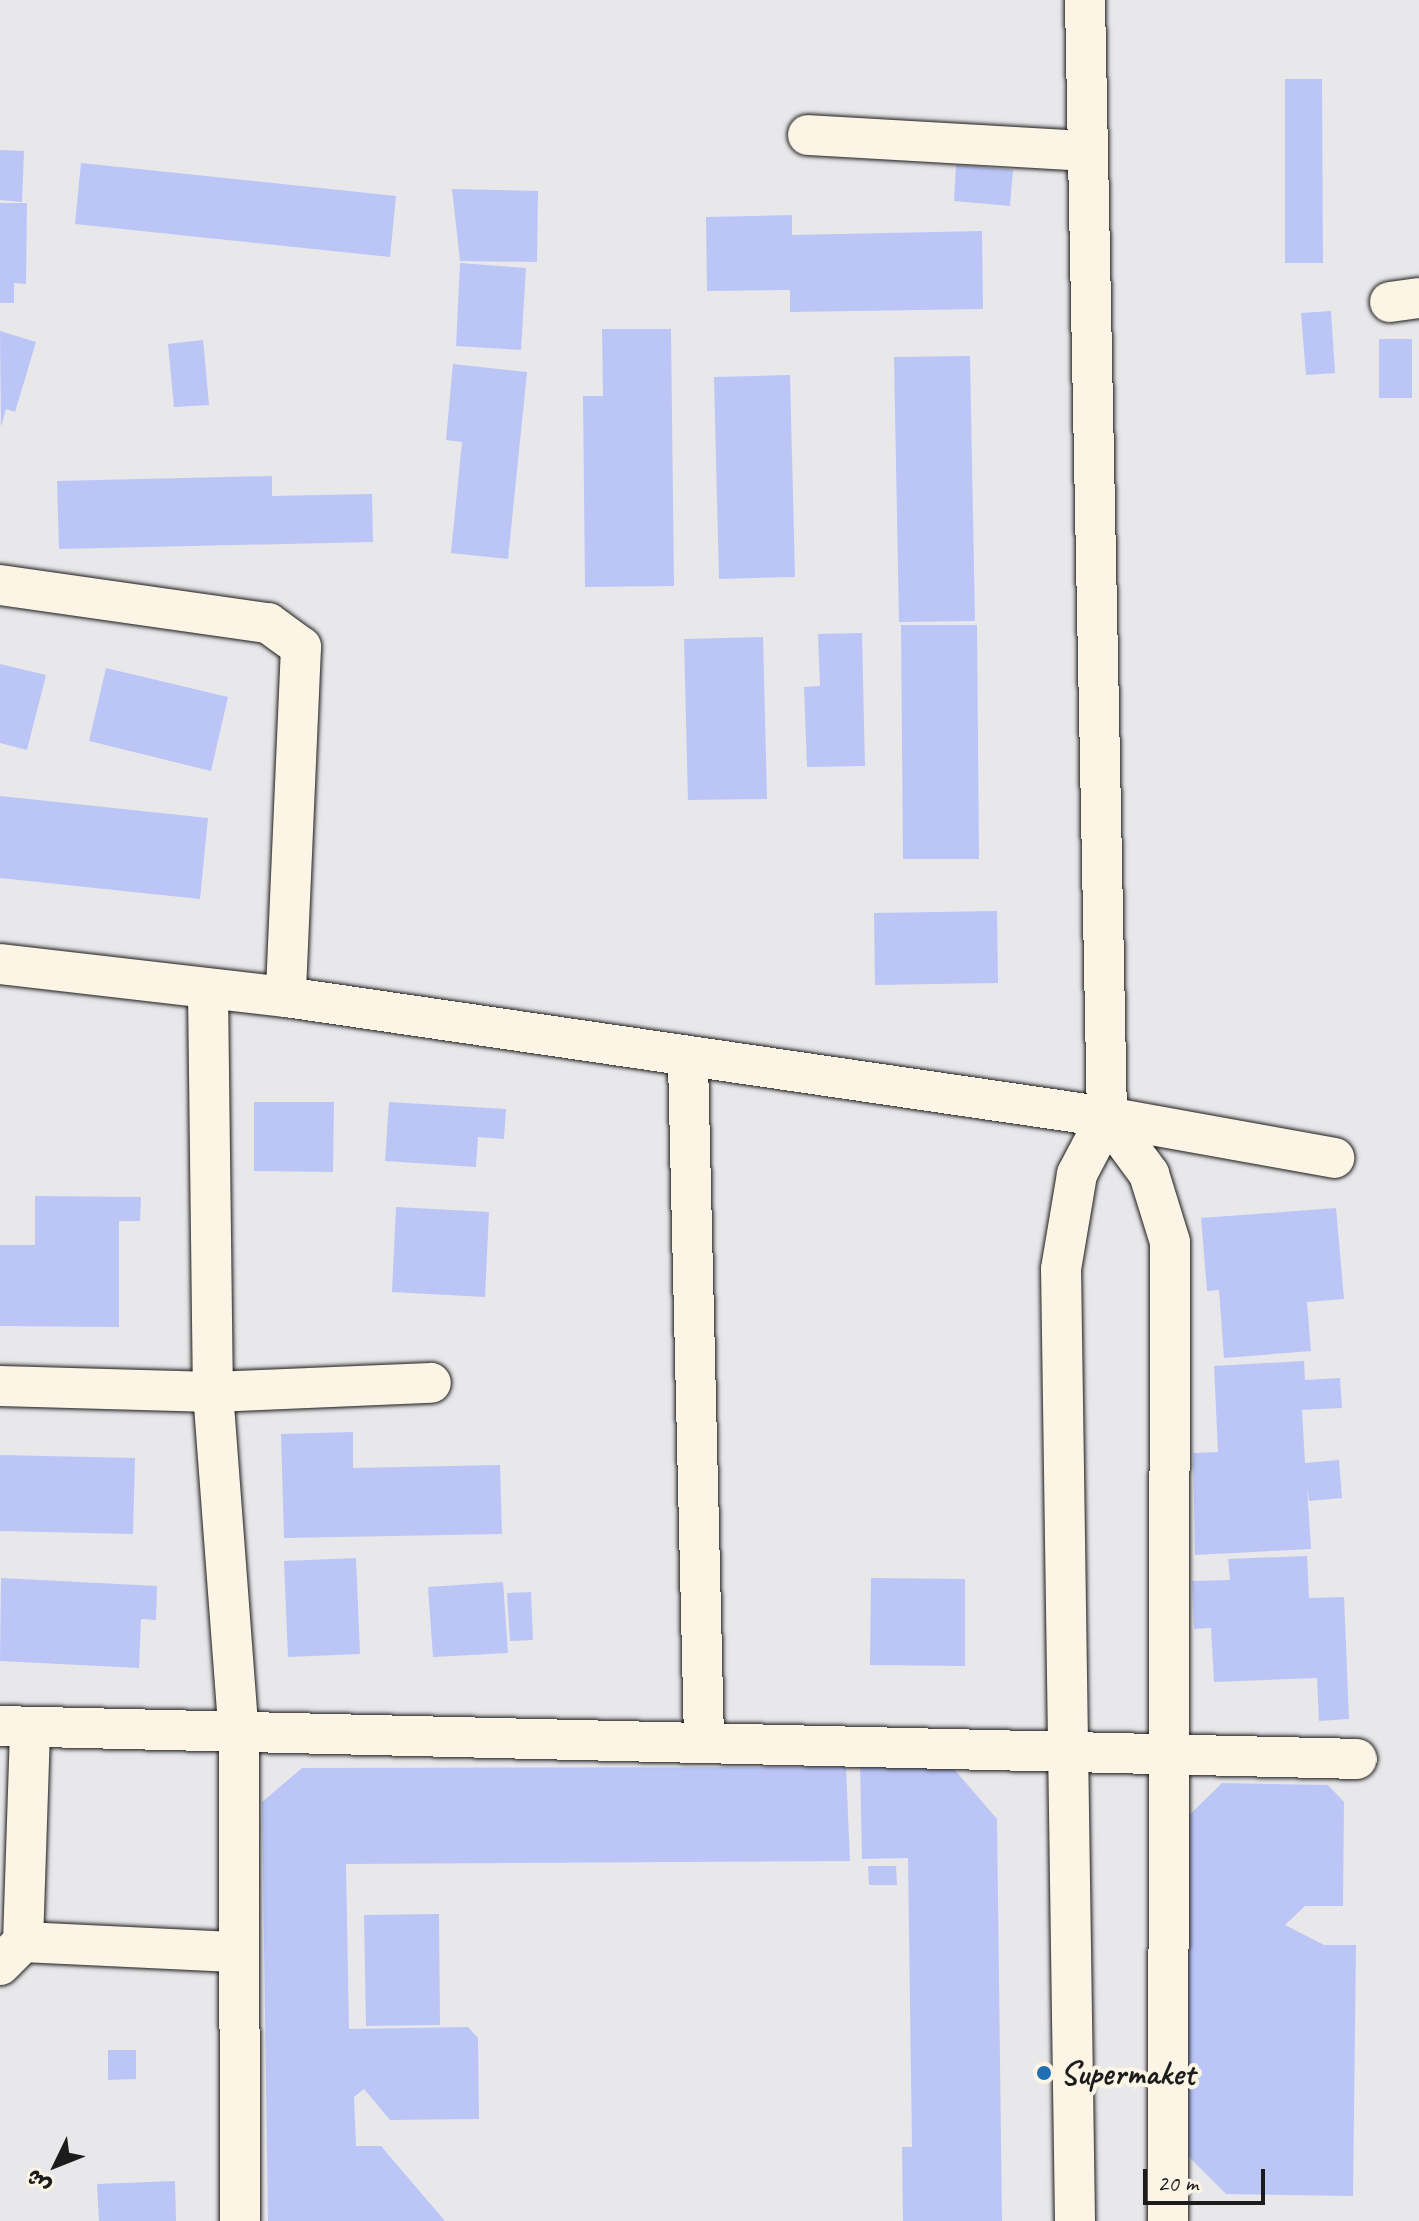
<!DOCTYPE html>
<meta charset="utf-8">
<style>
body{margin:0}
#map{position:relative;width:1419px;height:2221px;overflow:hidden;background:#e8e7ea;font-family:Caveat,"Playpen Sans Arabic",sans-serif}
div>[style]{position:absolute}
.building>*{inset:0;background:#bbc6f7}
.roads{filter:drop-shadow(0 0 2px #1c1c1c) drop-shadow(0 0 2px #1c1c1c)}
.street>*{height:40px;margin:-20px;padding:0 20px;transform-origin:20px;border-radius:20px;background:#fcf5e5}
.dots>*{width:22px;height:22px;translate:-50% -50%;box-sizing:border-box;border:4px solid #fcf5e5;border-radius:50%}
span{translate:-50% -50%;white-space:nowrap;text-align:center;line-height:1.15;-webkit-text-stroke:8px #fcf5e5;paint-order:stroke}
.poi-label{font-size:34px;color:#1c1c1c;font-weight:700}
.left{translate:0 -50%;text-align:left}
.north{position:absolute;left:16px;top:2125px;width:80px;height:80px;-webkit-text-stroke:6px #fcf5e5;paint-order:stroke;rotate:227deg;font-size:22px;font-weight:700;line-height:32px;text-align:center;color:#1c1c1c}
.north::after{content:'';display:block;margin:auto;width:28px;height:36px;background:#1c1c1c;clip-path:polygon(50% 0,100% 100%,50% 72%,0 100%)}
.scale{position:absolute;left:1143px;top:2169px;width:122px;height:36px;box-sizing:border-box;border:4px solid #1c1c1c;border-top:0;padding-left:10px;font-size:24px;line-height:28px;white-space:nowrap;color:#1c1c1c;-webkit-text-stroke:6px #fcf5e5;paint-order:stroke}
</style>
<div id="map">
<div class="building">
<div style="clip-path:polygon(1285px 79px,1322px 79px,1323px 263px,1285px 263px)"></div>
<div style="clip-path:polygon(0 150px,24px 151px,22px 202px,0 200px)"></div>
<div style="clip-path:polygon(81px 163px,396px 196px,390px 257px,75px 224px)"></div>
<div style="clip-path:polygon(956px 165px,1013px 170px,1010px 206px,954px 201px)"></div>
<div style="clip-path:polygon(452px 189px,538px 191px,537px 262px,460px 261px)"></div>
<div style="clip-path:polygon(0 203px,27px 203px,26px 284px,14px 283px,14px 303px,0 303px)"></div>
<div style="clip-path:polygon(792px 215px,792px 235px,982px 231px,983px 309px,790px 312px,790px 290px,707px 291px,706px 217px)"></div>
<div style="clip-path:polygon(460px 263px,526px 268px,521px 350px,456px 346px)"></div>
<div style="clip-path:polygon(1331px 311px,1335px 373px,1306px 375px,1301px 313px)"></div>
<div style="clip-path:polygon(602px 329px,671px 329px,674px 586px,585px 587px,583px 396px,603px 396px)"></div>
<div style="clip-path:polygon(0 331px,36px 342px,15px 412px,6px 409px,1px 427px)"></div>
<div style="clip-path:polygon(1379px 339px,1412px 339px,1412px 398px,1379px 398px)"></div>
<div style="clip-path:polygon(203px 340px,209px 405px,174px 407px,168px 344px)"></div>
<div style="clip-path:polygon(970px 356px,975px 621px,899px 622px,894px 357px)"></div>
<div style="clip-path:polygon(453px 364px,527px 372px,508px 559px,451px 553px,462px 442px,446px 440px)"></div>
<div style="clip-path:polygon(790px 375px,795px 577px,719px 579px,714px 377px)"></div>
<div style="clip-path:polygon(272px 476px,272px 496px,372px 494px,373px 542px,59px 549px,57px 481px)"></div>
<div style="clip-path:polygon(901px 625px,977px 625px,979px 859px,903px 859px)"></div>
<div style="clip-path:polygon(862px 633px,865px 766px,807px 767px,804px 687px,820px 686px,818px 634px)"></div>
<div style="clip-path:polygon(763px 637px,767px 799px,688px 800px,684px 639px)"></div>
<div style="clip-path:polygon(0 664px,46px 675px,27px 750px,0 743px)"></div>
<div style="clip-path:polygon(106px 668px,228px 697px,211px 771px,89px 741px)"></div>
<div style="clip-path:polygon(0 796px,208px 818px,200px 899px,0 878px)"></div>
<div style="clip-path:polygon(997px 911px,998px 983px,875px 985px,874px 913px)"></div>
<div style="clip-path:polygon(254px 1102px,334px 1102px,333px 1172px,254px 1171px)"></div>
<div style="clip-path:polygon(389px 1102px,506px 1109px,504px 1139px,478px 1137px,476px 1167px,385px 1161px)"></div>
<div style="clip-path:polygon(35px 1196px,141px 1197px,140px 1221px,119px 1221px,119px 1327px,0 1326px,0 1245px,35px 1245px)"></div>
<div style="clip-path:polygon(396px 1207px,489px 1212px,485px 1297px,392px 1292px)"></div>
<div style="clip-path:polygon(1336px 1208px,1344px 1299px,1307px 1302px,1311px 1351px,1224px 1358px,1219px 1290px,1207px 1291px,1201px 1218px)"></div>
<div style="clip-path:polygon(1304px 1361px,1305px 1380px,1340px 1378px,1342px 1408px,1302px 1410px,1305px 1463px,1339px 1460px,1342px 1498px,1309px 1501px,1307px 1486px,1311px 1549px,1195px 1555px,1193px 1453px,1218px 1452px,1214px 1366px)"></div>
<div style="clip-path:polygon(353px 1432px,353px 1468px,500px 1465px,502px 1534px,284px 1538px,281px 1434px)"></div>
<div style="clip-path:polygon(0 1455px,135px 1458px,133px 1534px,0 1531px)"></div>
<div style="clip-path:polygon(1307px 1556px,1309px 1598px,1344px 1597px,1349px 1719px,1319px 1721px,1317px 1678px,1214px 1682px,1211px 1628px,1194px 1629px,1192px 1581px,1230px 1580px,1228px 1559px)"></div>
<div style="clip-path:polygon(356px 1558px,360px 1654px,288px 1657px,284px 1561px)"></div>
<div style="clip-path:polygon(1px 1578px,157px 1586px,156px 1620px,141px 1619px,139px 1668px,0 1661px)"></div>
<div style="clip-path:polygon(871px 1578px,965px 1579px,965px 1666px,870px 1665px)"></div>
<div style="clip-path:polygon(503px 1582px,508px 1653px,433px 1657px,428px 1587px)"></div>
<div style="clip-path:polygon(531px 1592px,533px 1640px,510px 1641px,507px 1593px)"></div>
<div style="clip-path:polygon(947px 1761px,997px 1819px,1002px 2221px,903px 2221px,902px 2147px,912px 2147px,908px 1858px,862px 1859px,860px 1762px)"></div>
<div style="clip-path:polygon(846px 1767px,850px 1861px,346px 1864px,349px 2029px,468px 2027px,478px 2038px,479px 2119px,390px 2120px,364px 2089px,354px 2097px,356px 2146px,381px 2146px,445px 2221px,268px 2221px,262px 1802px,302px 1768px)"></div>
<div style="clip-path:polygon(1222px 1783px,1328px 1785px,1344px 1802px,1343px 1906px,1305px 1906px,1285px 1925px,1324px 1945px,1356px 1945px,1353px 2196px,1226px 2194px,1173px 2141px,1177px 1827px)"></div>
<div style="clip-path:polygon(868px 1866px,896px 1866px,897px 1885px,869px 1885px)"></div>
<div style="clip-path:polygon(439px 1914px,440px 2025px,366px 2026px,364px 1915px)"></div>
<div style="clip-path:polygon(108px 2050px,136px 2050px,136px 2079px,108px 2080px)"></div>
<div style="clip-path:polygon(175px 2181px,176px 2221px,99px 2221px,97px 2184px)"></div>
</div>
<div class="roads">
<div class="street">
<div style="left:808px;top:135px;width:278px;rotate:3.3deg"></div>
<div style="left:1390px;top:302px;width:29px;rotate:-8deg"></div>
<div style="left:0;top:585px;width:271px;rotate:8.1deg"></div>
<div style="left:268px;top:623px;width:41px;rotate:36deg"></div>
<div style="left:301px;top:647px;width:350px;rotate:92.5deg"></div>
<div style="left:0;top:964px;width:288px;rotate:6.6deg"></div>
<div style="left:286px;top:997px;width:830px;rotate:8.32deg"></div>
<div style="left:1107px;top:1117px;width:231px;rotate:10.2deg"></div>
<div style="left:208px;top:990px;width:402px;rotate:89.3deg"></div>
<div style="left:213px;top:1392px;width:343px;rotate:85.7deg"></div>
<div style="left:239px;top:1734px;width:487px;rotate:89.9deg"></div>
<div style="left:688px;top:1061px;width:679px;rotate:88.65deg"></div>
<div style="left:1107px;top:1117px;width:71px;rotate:53.6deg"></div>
<div style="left:1149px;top:1174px;width:71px;rotate:72.8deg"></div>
<div style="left:1170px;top:1242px;width:979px;rotate:90.12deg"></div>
<div style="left:0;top:1386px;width:213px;rotate:1.6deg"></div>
<div style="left:213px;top:1392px;width:218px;rotate:-2.4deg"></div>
<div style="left:0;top:1726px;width:1357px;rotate:1.39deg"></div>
<div style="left:23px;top:1942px;width:216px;rotate:2.7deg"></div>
<div style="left:0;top:1965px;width:33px;rotate:-45deg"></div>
<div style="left:23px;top:1942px;width:215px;rotate:-88.1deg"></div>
<div style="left:1075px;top:2221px;width:952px;rotate:-90.84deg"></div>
<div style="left:1061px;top:1269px;width:96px;rotate:-80.4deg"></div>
<div style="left:1077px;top:1174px;width:64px;rotate:-62.2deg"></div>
<div style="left:1107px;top:1117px;width:1117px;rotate:-91.13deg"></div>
</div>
</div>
<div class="dots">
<div style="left:1044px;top:2073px;background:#1f6fb2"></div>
</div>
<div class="poi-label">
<span class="left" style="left:1060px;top:2073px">Supermaket</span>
</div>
<div class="north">ش</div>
<div class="scale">20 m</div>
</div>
